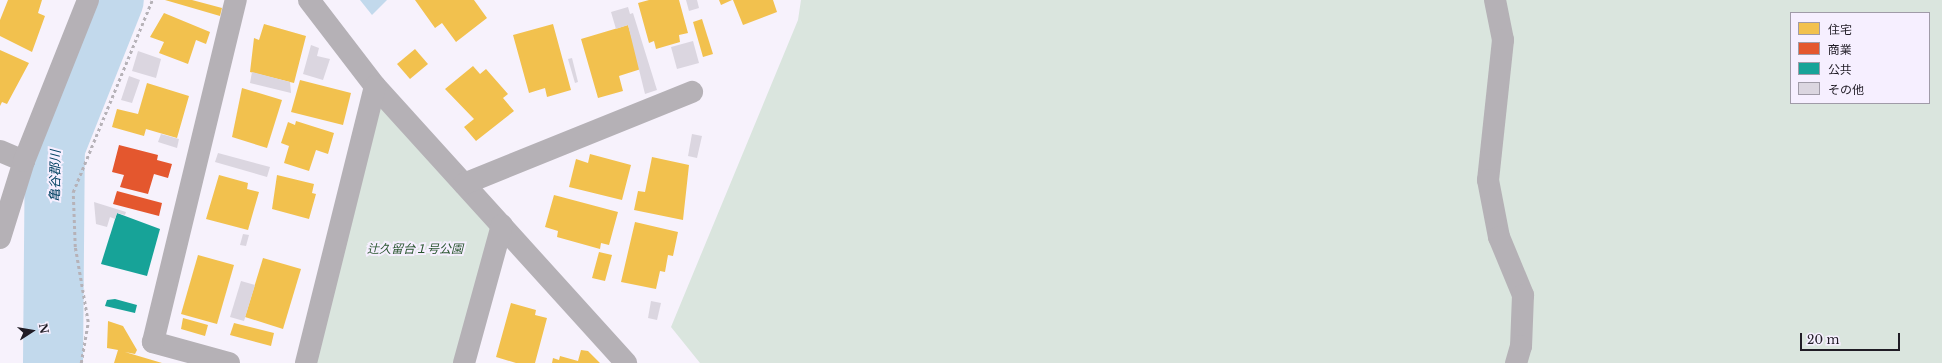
<!DOCTYPE html>
<meta charset="utf-8">
<style>
body{margin:0}
#map{position:relative;width:1942px;height:363px;overflow:hidden;background:#f7f2fc;font-family:"Libre Baskerville","Noto Sans JP",serif}
div>[style]{position:absolute}
.green>*{inset:0;background:#dae5de}
.water>*{inset:0;background:#c2d9ec}
.homes>*{inset:0;background:#f2c14e}
.shops>*{inset:0;background:#e4572e}
.public>*{inset:0;background:#17a398}
.river>*{height:60px;margin:-30px;padding:0 30px;transform-origin:30px;border-radius:30px;background:#c2d9ec}
.building>*{inset:0;background:#dbd6e0}
.path>*{height:2.5px;margin-top:-1.25px;transform-origin:0;background:repeating-linear-gradient(90deg,#b6b2b8 0 3px,transparent 0 6px)}
.minor>*{height:22px;margin:-11px;padding:0 11px;transform-origin:11px;border-radius:11px;background:#b5b1b6}
.tertiary>*{height:22px;margin:-11px;padding:0 11px;transform-origin:11px;border-radius:11px;background:#b5b1b6}
span{translate:-50% -50%;white-space:nowrap;text-align:center;line-height:1.15;-webkit-text-stroke:4px #f6efff;paint-order:stroke}
.park-label{font-size:12px;color:#29552f;font-style:italic}
.water-label{font-size:13px;color:#024262;font-style:italic}
.legend{position:absolute;left:1790px;top:12px;width:140px;height:92px;box-sizing:border-box;background:#f6efff;border:1px solid #a09ba8;margin:0;padding:5px 7px;list-style:none;font-size:12px;color:#201c25}
.legend li{display:flex;align-items:center;gap:8px;height:20px}
.legend b{width:20px;border:1px solid #a09ba8}
.north{position:absolute;left:12px;top:311px;width:40px;height:40px;-webkit-text-stroke:3px #f6efff;paint-order:stroke;rotate:78deg;font-size:11px;font-weight:700;line-height:16px;text-align:center;color:#201c25}
.north::after{content:'';display:block;margin:auto;width:14px;height:18px;background:#201c25;clip-path:polygon(50% 0,100% 100%,50% 72%,0 100%)}
.scale{position:absolute;left:1800px;top:333px;width:100px;height:18px;box-sizing:border-box;border:2px solid #201c25;border-top:0;padding-left:5px;font-size:12px;line-height:14px;white-space:nowrap;color:#201c25;-webkit-text-stroke:3px #f6efff;paint-order:stroke}
</style>
<div id="map">
<div class="green">
<div style="clip-path:polygon(evenodd,801px 0,1942px 0,1942px 363px,700px 363px,671px 327px,798px 20px,801px 0,1791px 13px,1929px 13px,1929px 103px,1791px 103px,1791px 13px)"></div>
<div style="clip-path:polygon(375px 86px,502px 225px,464px 363px,311px 363px)"></div>
</div>
<div class="water">
<div style="clip-path:polygon(360px 0,387px 0,372px 15px)"></div>
</div>
<div class="homes">
<div style="clip-path:polygon(8px 0,42px 0,38px 13px,45px 16px,32px 52px,0 36px,0 20px)"></div>
<div style="clip-path:polygon(165px 0,192px 0,222px 8px,220px 16px)"></div>
<div style="clip-path:polygon(415px 0,474px 0,487px 18px,456px 42px,442px 23px,435px 28px)"></div>
<div style="clip-path:polygon(649px 0,679px 0,688px 33px,679px 35px,680px 42px,656px 49px,654px 41px,649px 43px,638px 3px)"></div>
<div style="clip-path:polygon(719px 0,732px 0,721px 5px)"></div>
<div style="clip-path:polygon(733px 0,773px 0,777px 12px,743px 25px)"></div>
<div style="clip-path:polygon(164px 13px,210px 32px,206px 44px,196px 40px,188px 64px,159px 53px,164px 42px,150px 37px)"></div>
<div style="clip-path:polygon(702px 19px,713px 54px,703px 57px,693px 22px)"></div>
<div style="clip-path:polygon(264px 24px,306px 36px,294px 83px,250px 72px,254px 38px,259px 40px)"></div>
<div style="clip-path:polygon(553px 24px,571px 90px,547px 97px,545px 88px,529px 93px,513px 35px)"></div>
<div style="clip-path:polygon(628px 25px,641px 69px,619px 76px,623px 91px,598px 98px,581px 39px)"></div>
<div style="clip-path:polygon(415px 49px,428px 64px,410px 79px,397px 64px)"></div>
<div style="clip-path:polygon(0 50px,29px 63px,7px 104px,2px 102px,0 106px)"></div>
<div style="clip-path:polygon(473px 66px,480px 74px,486px 69px,508px 94px,503px 98px,514px 111px,476px 141px,464px 127px,474px 119px,445px 89px)"></div>
<div style="clip-path:polygon(300px 80px,351px 93px,343px 125px,291px 112px)"></div>
<div style="clip-path:polygon(147px 83px,189px 96px,177px 138px,146px 129px,144px 136px,112px 127px,117px 109px,138px 114px)"></div>
<div style="clip-path:polygon(242px 88px,282px 100px,267px 148px,232px 137px)"></div>
<div style="clip-path:polygon(296px 121px,334px 133px,328px 154px,316px 150px,309px 171px,284px 163px,289px 146px,281px 143px,288px 122px,295px 125px)"></div>
<div style="clip-path:polygon(590px 154px,631px 165px,622px 200px,569px 187px,576px 159px,588px 163px)"></div>
<div style="clip-path:polygon(652px 157px,689px 165px,683px 220px,634px 210px,638px 191px,645px 192px)"></div>
<div style="clip-path:polygon(219px 175px,248px 183px,247px 189px,259px 192px,248px 230px,206px 219px)"></div>
<div style="clip-path:polygon(277px 175px,314px 184px,312px 193px,316px 194px,309px 219px,272px 209px)"></div>
<div style="clip-path:polygon(554px 195px,618px 212px,609px 245px,601px 243px,600px 249px,557px 237px,558px 231px,545px 227px)"></div>
<div style="clip-path:polygon(635px 222px,678px 232px,673px 256px,668px 255px,665px 272px,660px 271px,656px 289px,621px 282px)"></div>
<div style="clip-path:polygon(599px 252px,612px 255px,605px 281px,592px 278px)"></div>
<div style="clip-path:polygon(198px 255px,234px 265px,217px 324px,181px 314px)"></div>
<div style="clip-path:polygon(263px 258px,301px 269px,283px 329px,245px 317px)"></div>
<div style="clip-path:polygon(511px 303px,536px 310px,535px 315px,547px 318px,535px 363px,516px 363px,496px 357px)"></div>
<div style="clip-path:polygon(183px 318px,208px 325px,205px 336px,181px 329px)"></div>
<div style="clip-path:polygon(108px 321px,123px 326px,137px 350px,135px 354px,125px 352px,162px 363px,114px 363px,118px 350px,107px 348px)"></div>
<div style="clip-path:polygon(234px 323px,274px 333px,271px 346px,230px 335px)"></div>
<div style="clip-path:polygon(581px 350px,588px 351px,600px 363px,552px 363px,553px 358px,559px 360px,560px 356px,578px 361px)"></div>
</div>
<div class="shops">
<div style="clip-path:polygon(119px 145px,158px 155px,157px 160px,172px 164px,168px 178px,154px 174px,148px 194px,120px 187px,124px 175px,112px 172px)"></div>
<div style="clip-path:polygon(117px 191px,162px 203px,159px 216px,113px 204px)"></div>
</div>
<div class="public">
<div style="clip-path:polygon(117px 213px,160px 229px,147px 276px,101px 264px)"></div>
<div style="clip-path:polygon(115px 299px,137px 305px,135px 313px,105px 306px,107px 300px)"></div>
</div>
<div class="river">
<div style="left:53px;top:363px;width:215px;rotate:-89.5deg"></div>
<div style="left:55px;top:148px;width:159px;rotate:-68.3deg"></div>
</div>
<div class="building">
<div style="clip-path:polygon(686px 0,697px 0,699px 8px,689px 11px)"></div>
<div style="clip-path:polygon(628px 7px,630px 14px,633px 13px,657px 90px,645px 94px,628px 25px,616px 29px,611px 12px)"></div>
<div style="clip-path:polygon(693px 41px,699px 63px,677px 69px,671px 47px)"></div>
<div style="clip-path:polygon(311px 45px,319px 48px,317px 56px,330px 59px,323px 80px,303px 74px)"></div>
<div style="clip-path:polygon(138px 51px,161px 59px,156px 78px,132px 71px)"></div>
<div style="clip-path:polygon(572px 58px,578px 82px,575px 83px,568px 59px)"></div>
<div style="clip-path:polygon(252px 72px,290px 82px,291px 93px,250px 83px)"></div>
<div style="clip-path:polygon(129px 76px,140px 80px,132px 103px,121px 100px)"></div>
<div style="clip-path:polygon(161px 134px,179px 139px,177px 148px,158px 142px)"></div>
<div style="clip-path:polygon(692px 134px,702px 136px,697px 158px,688px 156px)"></div>
<div style="clip-path:polygon(218px 153px,270px 167px,267px 177px,215px 162px)"></div>
<div style="clip-path:polygon(94px 202px,126px 212px,125px 215px,117px 213px,115px 219px,110px 217px,107px 227px,96px 224px)"></div>
<div style="clip-path:polygon(243px 234px,249px 235px,246px 246px,240px 245px)"></div>
<div style="clip-path:polygon(241px 281px,255px 285px,244px 321px,230px 317px)"></div>
<div style="clip-path:polygon(651px 301px,661px 303px,657px 320px,648px 318px)"></div>
</div>
<div class="path">
<div style="left:81px;top:363px;width:42px;rotate:-80.3deg"></div>
<div style="left:88px;top:322px;width:76px;rotate:-99.8deg"></div>
<div style="left:75px;top:247px;width:55px;rotate:-92.1deg"></div>
<div style="left:73px;top:192px;width:208px;rotate:-67.6deg"></div>
</div>
<div class="minor">
<div style="left:309px;top:0;width:108px;rotate:52.5deg"></div>
<div style="left:375px;top:86px;width:374px;rotate:47.8deg"></div>
<div style="left:1495px;top:0;width:41px;rotate:78.7deg"></div>
<div style="left:1503px;top:40px;width:141px;rotate:96.1deg"></div>
<div style="left:1488px;top:180px;width:58px;rotate:79.1deg"></div>
<div style="left:1499px;top:237px;width:63px;rotate:67.5deg"></div>
<div style="left:1523px;top:295px;width:51px;rotate:92.2deg"></div>
<div style="left:1521px;top:346px;width:18px;rotate:106deg"></div>
<div style="left:0;top:151px;width:26px;rotate:23deg"></div>
<div style="left:464px;top:184px;width:246px;rotate:-22deg"></div>
<div style="left:229px;top:363px;width:79px;rotate:-164.6deg"></div>
<div style="left:153px;top:342px;width:352px;rotate:-76.4deg"></div>
<div style="left:306px;top:363px;width:285px;rotate:-76deg"></div>
<div style="left:464px;top:363px;width:143px;rotate:-74.6deg"></div>
</div>
<div class="tertiary">
<div style="left:0;top:238px;width:81px;rotate:-72.7deg"></div>
<div style="left:24px;top:161px;width:173px;rotate:-68.3deg"></div>
</div>
<div class="park-label">
<span style="left:415px;top:249px">辻久留台１号公園</span>
</div>
<div class="water-label">
<span style="left:56px;top:176px;rotate:-89deg">亀谷郡川</span>
</div>
<ul class="legend">
<li><b style="height:11px;background:#f2c14e"></b>住宅</li>
<li><b style="height:11px;background:#e4572e"></b>商業</li>
<li><b style="height:11px;background:#17a398"></b>公共</li>
<li><b style="height:11px;background:#dbd6e0"></b>その他</li>
</ul>
<div class="north">N</div>
<div class="scale">20 m</div>
</div>
